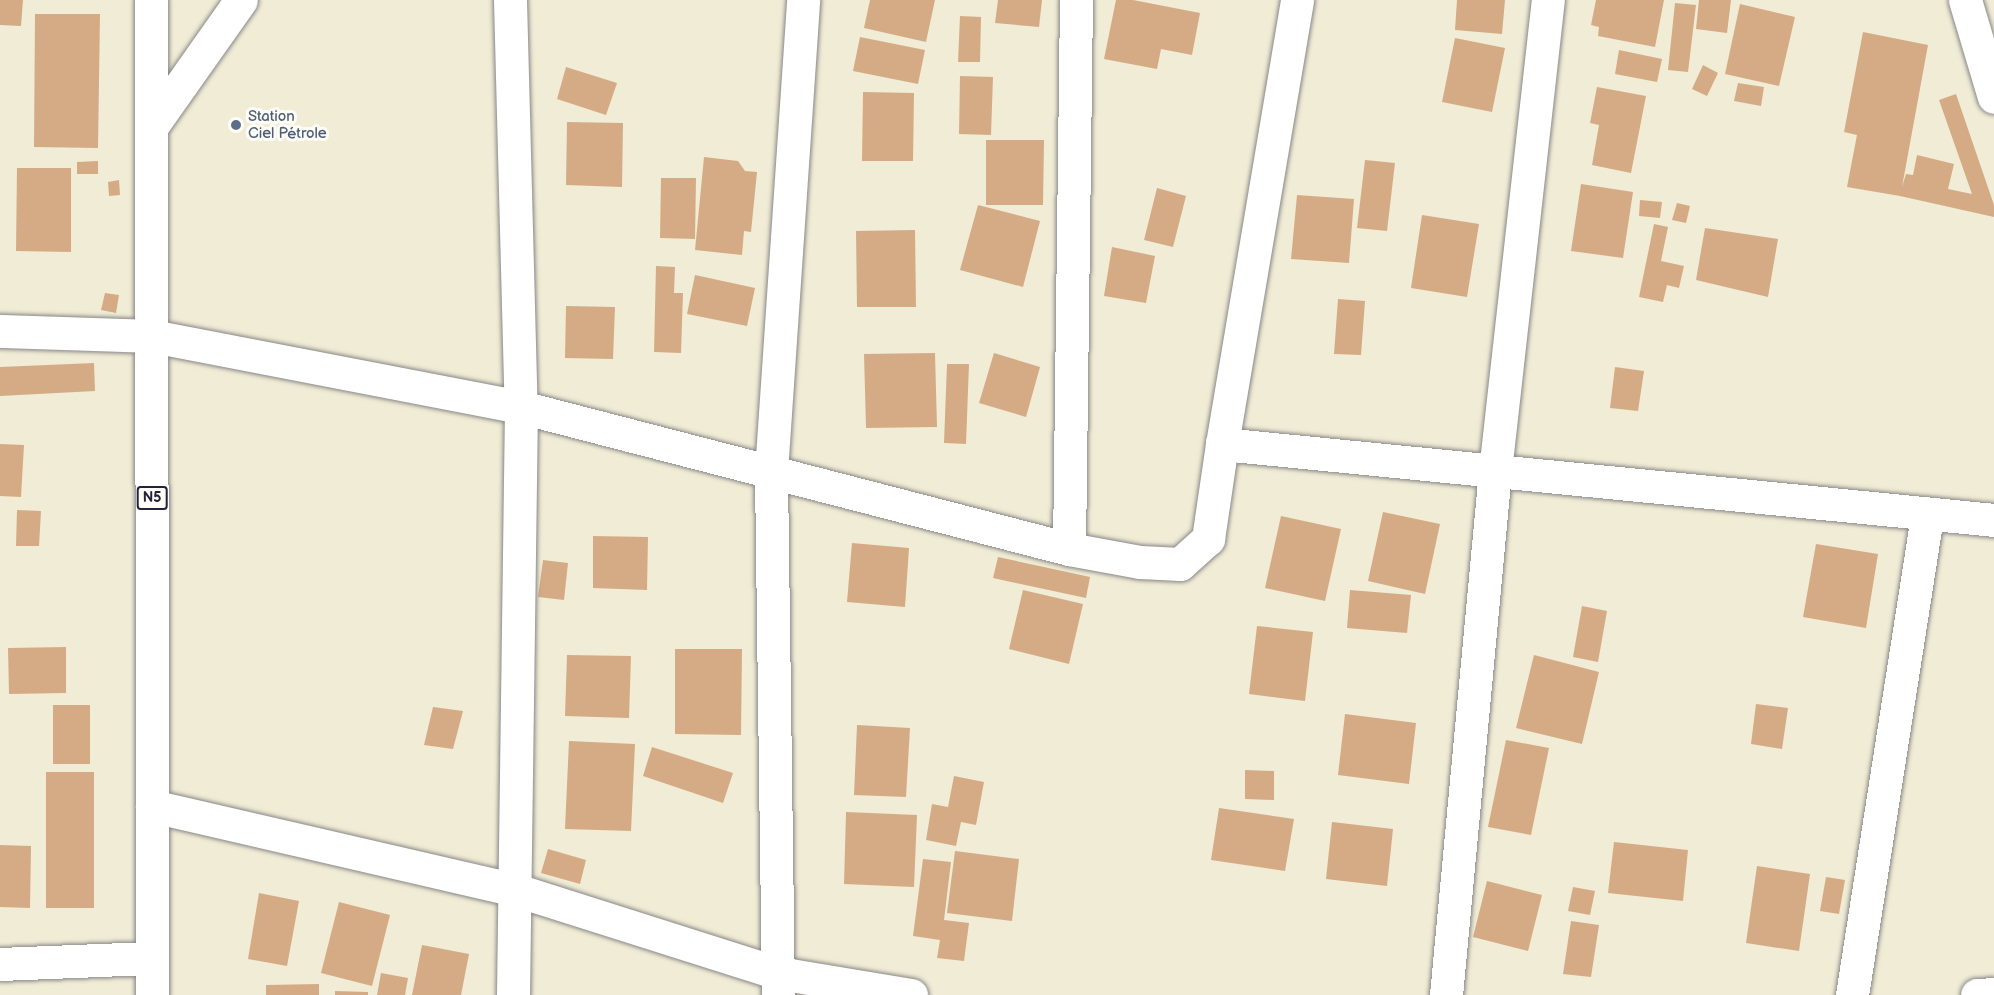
<!DOCTYPE html>
<meta charset="utf-8">
<style>
body{margin:0}
#map{position:relative;width:1994px;height:995px;overflow:hidden;background:#f0ecd5;font-family:"Balsamiq Sans",sans-serif}
div>[style]{position:absolute}
.building>*{inset:0;background:#d5ab86}
.roads{filter:drop-shadow(0 0 2px #898788) drop-shadow(0 0 2px #898788)}
.minor>*{height:33px;margin:-16.5px;padding:0 16.5px;transform-origin:16.5px;border-radius:16.5px;background:#fff}
.highway>*{height:33px;margin:-16.5px;padding:0 16.5px;transform-origin:16.5px;border-radius:16.5px;background:#fff}
.dots>*{width:16px;height:16px;translate:-50% -50%;box-sizing:border-box;border:3px solid #fdfcf7;border-radius:50%}
span{translate:-50% -50%;white-space:nowrap;text-align:center;line-height:1.15;-webkit-text-stroke:6px #fdfcf7;paint-order:stroke}
.shield-label span{padding:2px 4px;background:#fdfcf7;border:2px solid;border-radius:4px;-webkit-text-stroke-width:0}
.shield-label{font-size:14px;color:#22223b;font-weight:700}
.service-label{font-size:15px;color:#4e5e75}
.left{translate:0 -50%;text-align:left}
</style>
<div id="map">
<div class="building">
<div style="clip-path:polygon(0 0,23px 0,21px 26px,0 25px)"></div>
<div style="clip-path:polygon(870px 0,935px 0,926px 42px,864px 28px)"></div>
<div style="clip-path:polygon(998px 0,1042px 0,1039px 27px,995px 23px)"></div>
<div style="clip-path:polygon(1116px 0,1133px 0,1200px 13px,1192px 55px,1161px 49px,1157px 69px,1104px 59px)"></div>
<div style="clip-path:polygon(1457px 0,1505px 0,1502px 34px,1455px 30px)"></div>
<div style="clip-path:polygon(1596px 0,1664px 0,1655px 47px,1598px 36px,1599px 27px,1591px 25px)"></div>
<div style="clip-path:polygon(1699px 0,1731px 0,1727px 33px,1696px 29px)"></div>
<div style="clip-path:polygon(1675px 3px,1696px 5px,1688px 72px,1668px 70px)"></div>
<div style="clip-path:polygon(1740px 4px,1795px 17px,1779px 86px,1725px 74px)"></div>
<div style="clip-path:polygon(35px 14px,100px 14px,98px 148px,34px 147px)"></div>
<div style="clip-path:polygon(960px 16px,981px 17px,980px 62px,958px 62px)"></div>
<div style="clip-path:polygon(1863px 32px,1928px 45px,1902px 187px,1906px 174px,1913px 175px,1917px 155px,1954px 164px,1948px 189px,1972px 194px,1939px 100px,1956px 94px,1994px 205px,1994px 217px,1900px 196px,1847px 187px,1857px 135px,1844px 132px)"></div>
<div style="clip-path:polygon(860px 37px,925px 50px,918px 84px,853px 71px)"></div>
<div style="clip-path:polygon(1455px 38px,1505px 48px,1492px 112px,1442px 102px)"></div>
<div style="clip-path:polygon(1619px 50px,1662px 59px,1657px 82px,1615px 74px)"></div>
<div style="clip-path:polygon(1703px 65px,1718px 73px,1707px 96px,1692px 89px)"></div>
<div style="clip-path:polygon(566px 67px,617px 83px,606px 115px,557px 99px)"></div>
<div style="clip-path:polygon(960px 76px,993px 77px,991px 135px,959px 134px)"></div>
<div style="clip-path:polygon(1738px 83px,1764px 87px,1761px 106px,1734px 101px)"></div>
<div style="clip-path:polygon(1597px 87px,1646px 96px,1631px 173px,1592px 165px,1599px 125px,1590px 123px)"></div>
<div style="clip-path:polygon(863px 92px,914px 93px,913px 161px,862px 161px)"></div>
<div style="clip-path:polygon(567px 122px,623px 123px,622px 187px,566px 185px)"></div>
<div style="clip-path:polygon(986px 140px,1044px 140px,1043px 205px,986px 205px)"></div>
<div style="clip-path:polygon(704px 157px,738px 161px,745px 171px,757px 172px,751px 232px,744px 231px,742px 255px,695px 250px)"></div>
<div style="clip-path:polygon(1365px 160px,1395px 163px,1387px 231px,1357px 228px)"></div>
<div style="clip-path:polygon(98px 161px,98px 174px,77px 174px,77px 162px)"></div>
<div style="clip-path:polygon(17px 168px,71px 168px,71px 252px,16px 251px)"></div>
<div style="clip-path:polygon(661px 178px,696px 178px,695px 239px,660px 238px)"></div>
<div style="clip-path:polygon(119px 180px,120px 195px,109px 196px,108px 182px)"></div>
<div style="clip-path:polygon(1581px 184px,1633px 192px,1623px 258px,1571px 251px)"></div>
<div style="clip-path:polygon(1157px 188px,1186px 196px,1173px 247px,1144px 240px)"></div>
<div style="clip-path:polygon(1297px 195px,1354px 199px,1349px 263px,1291px 259px)"></div>
<div style="clip-path:polygon(1640px 200px,1662px 202px,1660px 218px,1639px 216px)"></div>
<div style="clip-path:polygon(1677px 203px,1690px 206px,1686px 223px,1672px 220px)"></div>
<div style="clip-path:polygon(978px 205px,1040px 221px,1023px 287px,960px 270px)"></div>
<div style="clip-path:polygon(1422px 215px,1479px 224px,1467px 297px,1411px 288px)"></div>
<div style="clip-path:polygon(1654px 224px,1668px 227px,1661px 261px,1684px 266px,1679px 288px,1667px 285px,1663px 302px,1639px 297px)"></div>
<div style="clip-path:polygon(1705px 228px,1778px 239px,1768px 297px,1696px 280px)"></div>
<div style="clip-path:polygon(915px 230px,916px 307px,857px 307px,856px 231px)"></div>
<div style="clip-path:polygon(1112px 247px,1155px 256px,1146px 303px,1104px 296px)"></div>
<div style="clip-path:polygon(656px 266px,675px 267px,674px 293px,683px 293px,681px 353px,654px 352px)"></div>
<div style="clip-path:polygon(695px 275px,755px 288px,747px 326px,687px 314px)"></div>
<div style="clip-path:polygon(105px 293px,119px 295px,116px 313px,101px 310px)"></div>
<div style="clip-path:polygon(1338px 299px,1365px 301px,1361px 355px,1334px 354px)"></div>
<div style="clip-path:polygon(566px 306px,615px 307px,613px 359px,565px 358px)"></div>
<div style="clip-path:polygon(935px 353px,937px 427px,866px 428px,864px 354px)"></div>
<div style="clip-path:polygon(994px 353px,1040px 367px,1026px 417px,979px 403px)"></div>
<div style="clip-path:polygon(94px 363px,95px 391px,0 396px,0 367px)"></div>
<div style="clip-path:polygon(947px 364px,969px 364px,966px 444px,944px 443px)"></div>
<div style="clip-path:polygon(1615px 367px,1644px 371px,1638px 411px,1610px 408px)"></div>
<div style="clip-path:polygon(0 444px,24px 445px,21px 497px,0 496px)"></div>
<div style="clip-path:polygon(17px 510px,41px 511px,39px 546px,16px 546px)"></div>
<div style="clip-path:polygon(1383px 512px,1440px 524px,1425px 594px,1368px 581px)"></div>
<div style="clip-path:polygon(1281px 516px,1341px 529px,1325px 601px,1265px 588px)"></div>
<div style="clip-path:polygon(593px 536px,648px 537px,647px 590px,593px 588px)"></div>
<div style="clip-path:polygon(852px 543px,909px 548px,905px 607px,847px 602px)"></div>
<div style="clip-path:polygon(1816px 544px,1878px 554px,1866px 628px,1803px 617px)"></div>
<div style="clip-path:polygon(998px 557px,1090px 577px,1086px 598px,993px 578px)"></div>
<div style="clip-path:polygon(543px 560px,568px 563px,564px 600px,538px 597px)"></div>
<div style="clip-path:polygon(1023px 590px,1083px 604px,1069px 664px,1009px 649px)"></div>
<div style="clip-path:polygon(1350px 590px,1411px 595px,1407px 633px,1347px 628px)"></div>
<div style="clip-path:polygon(1582px 606px,1607px 611px,1598px 662px,1573px 657px)"></div>
<div style="clip-path:polygon(1257px 626px,1313px 632px,1305px 701px,1249px 694px)"></div>
<div style="clip-path:polygon(66px 647px,66px 693px,9px 694px,8px 648px)"></div>
<div style="clip-path:polygon(675px 649px,742px 649px,741px 735px,675px 734px)"></div>
<div style="clip-path:polygon(567px 655px,631px 656px,629px 718px,565px 716px)"></div>
<div style="clip-path:polygon(1534px 655px,1599px 672px,1582px 744px,1516px 728px)"></div>
<div style="clip-path:polygon(1756px 704px,1788px 708px,1782px 749px,1751px 744px)"></div>
<div style="clip-path:polygon(53px 705px,90px 705px,90px 764px,53px 764px)"></div>
<div style="clip-path:polygon(433px 707px,463px 711px,453px 749px,424px 745px)"></div>
<div style="clip-path:polygon(1345px 714px,1416px 723px,1409px 784px,1338px 775px)"></div>
<div style="clip-path:polygon(857px 725px,910px 728px,906px 797px,854px 795px)"></div>
<div style="clip-path:polygon(1506px 740px,1549px 748px,1531px 835px,1488px 827px)"></div>
<div style="clip-path:polygon(569px 741px,635px 744px,631px 831px,565px 829px)"></div>
<div style="clip-path:polygon(652px 747px,733px 773px,723px 803px,643px 776px)"></div>
<div style="clip-path:polygon(1245px 770px,1274px 771px,1274px 800px,1245px 799px)"></div>
<div style="clip-path:polygon(46px 772px,94px 772px,94px 908px,46px 908px)"></div>
<div style="clip-path:polygon(954px 776px,984px 782px,976px 825px,961px 822px,956px 846px,926px 840px,932px 804px,948px 807px)"></div>
<div style="clip-path:polygon(1219px 808px,1294px 819px,1285px 871px,1211px 860px)"></div>
<div style="clip-path:polygon(846px 812px,917px 815px,914px 887px,844px 884px)"></div>
<div style="clip-path:polygon(1332px 822px,1393px 829px,1387px 886px,1326px 879px)"></div>
<div style="clip-path:polygon(1614px 842px,1688px 850px,1683px 901px,1608px 893px)"></div>
<div style="clip-path:polygon(0 845px,31px 846px,30px 908px,0 907px)"></div>
<div style="clip-path:polygon(548px 849px,586px 860px,580px 884px,541px 873px)"></div>
<div style="clip-path:polygon(955px 851px,1019px 859px,1012px 921px,947px 913px)"></div>
<div style="clip-path:polygon(923px 859px,951px 862px,944px 920px,969px 923px,964px 961px,937px 958px,940px 940px,913px 936px)"></div>
<div style="clip-path:polygon(1757px 866px,1810px 874px,1799px 951px,1746px 943px)"></div>
<div style="clip-path:polygon(1826px 877px,1845px 880px,1839px 914px,1820px 911px)"></div>
<div style="clip-path:polygon(1487px 881px,1542px 895px,1528px 951px,1473px 937px)"></div>
<div style="clip-path:polygon(1573px 887px,1595px 891px,1590px 915px,1568px 911px)"></div>
<div style="clip-path:polygon(259px 893px,299px 901px,287px 966px,248px 959px)"></div>
<div style="clip-path:polygon(339px 902px,390px 915px,372px 986px,321px 973px)"></div>
<div style="clip-path:polygon(1571px 921px,1599px 925px,1591px 977px,1563px 974px)"></div>
<div style="clip-path:polygon(422px 945px,469px 954px,461px 995px,412px 995px)"></div>
<div style="clip-path:polygon(381px 973px,408px 978px,405px 995px,377px 995px)"></div>
<div style="clip-path:polygon(319px 984px,319px 995px,266px 995px,266px 985px)"></div>
<div style="clip-path:polygon(335px 991px,368px 992px,368px 995px,335px 995px)"></div>
</div>
<div class="roads">
<div class="minor">
<div style="left:510px;top:0;width:407px;rotate:88.5deg"></div>
<div style="left:521px;top:407px;width:588px;rotate:90.78deg"></div>
<div style="left:1965px;top:0;width:101px;rotate:73.4deg"></div>
<div style="left:152px;top:126px;width:154px;rotate:-54.8deg"></div>
<div style="left:0;top:331px;width:152px;rotate:1.9deg"></div>
<div style="left:152px;top:336px;width:376px;rotate:10.9deg"></div>
<div style="left:521px;top:407px;width:566px;rotate:14.53deg"></div>
<div style="left:1069px;top:549px;width:72px;rotate:10.4deg"></div>
<div style="left:1140px;top:562px;width:40px;rotate:2.9deg"></div>
<div style="left:1180px;top:564px;width:38px;rotate:-42deg"></div>
<div style="left:1208px;top:539px;width:96px;rotate:-81.6deg"></div>
<div style="left:1222px;top:444px;width:776px;rotate:5.62deg"></div>
<div style="left:1222px;top:444px;width:450px;rotate:-80.4deg"></div>
<div style="left:1069px;top:549px;width:549px;rotate:-89.27deg"></div>
<div style="left:152px;top:806px;width:374px;rotate:13deg"></div>
<div style="left:516px;top:890px;width:275px;rotate:17.6deg"></div>
<div style="left:778px;top:973px;width:135px;rotate:9.4deg"></div>
<div style="left:0;top:964px;width:151px;rotate:-2.3deg"></div>
<div style="left:778px;top:995px;width:523px;rotate:-90.77deg"></div>
<div style="left:771px;top:472px;width:473px;rotate:-86.1deg"></div>
<div style="left:1446px;top:995px;width:526px;rotate:-84.66deg"></div>
<div style="left:1495px;top:471px;width:474px;rotate:-83.6deg"></div>
<div style="left:1852px;top:995px;width:487px;rotate:-81.1deg"></div>
<div style="left:1977px;top:995px;width:17px;rotate:-3deg"></div>
</div>
<div class="highway">
<div style="left:151px;top:0;width:995px;rotate:89.94deg"></div>
</div>
</div>
<div class="dots">
<div style="left:236px;top:125px;background:#5c6f8a"></div>
</div>
<div class="shield-label">
<span style="left:152px;top:498px">N5</span>
</div>
<div class="service-label">
<span class="left" style="left:248px;top:125px">Station<br>Ciel Pétrole</span>
</div>
</div>
